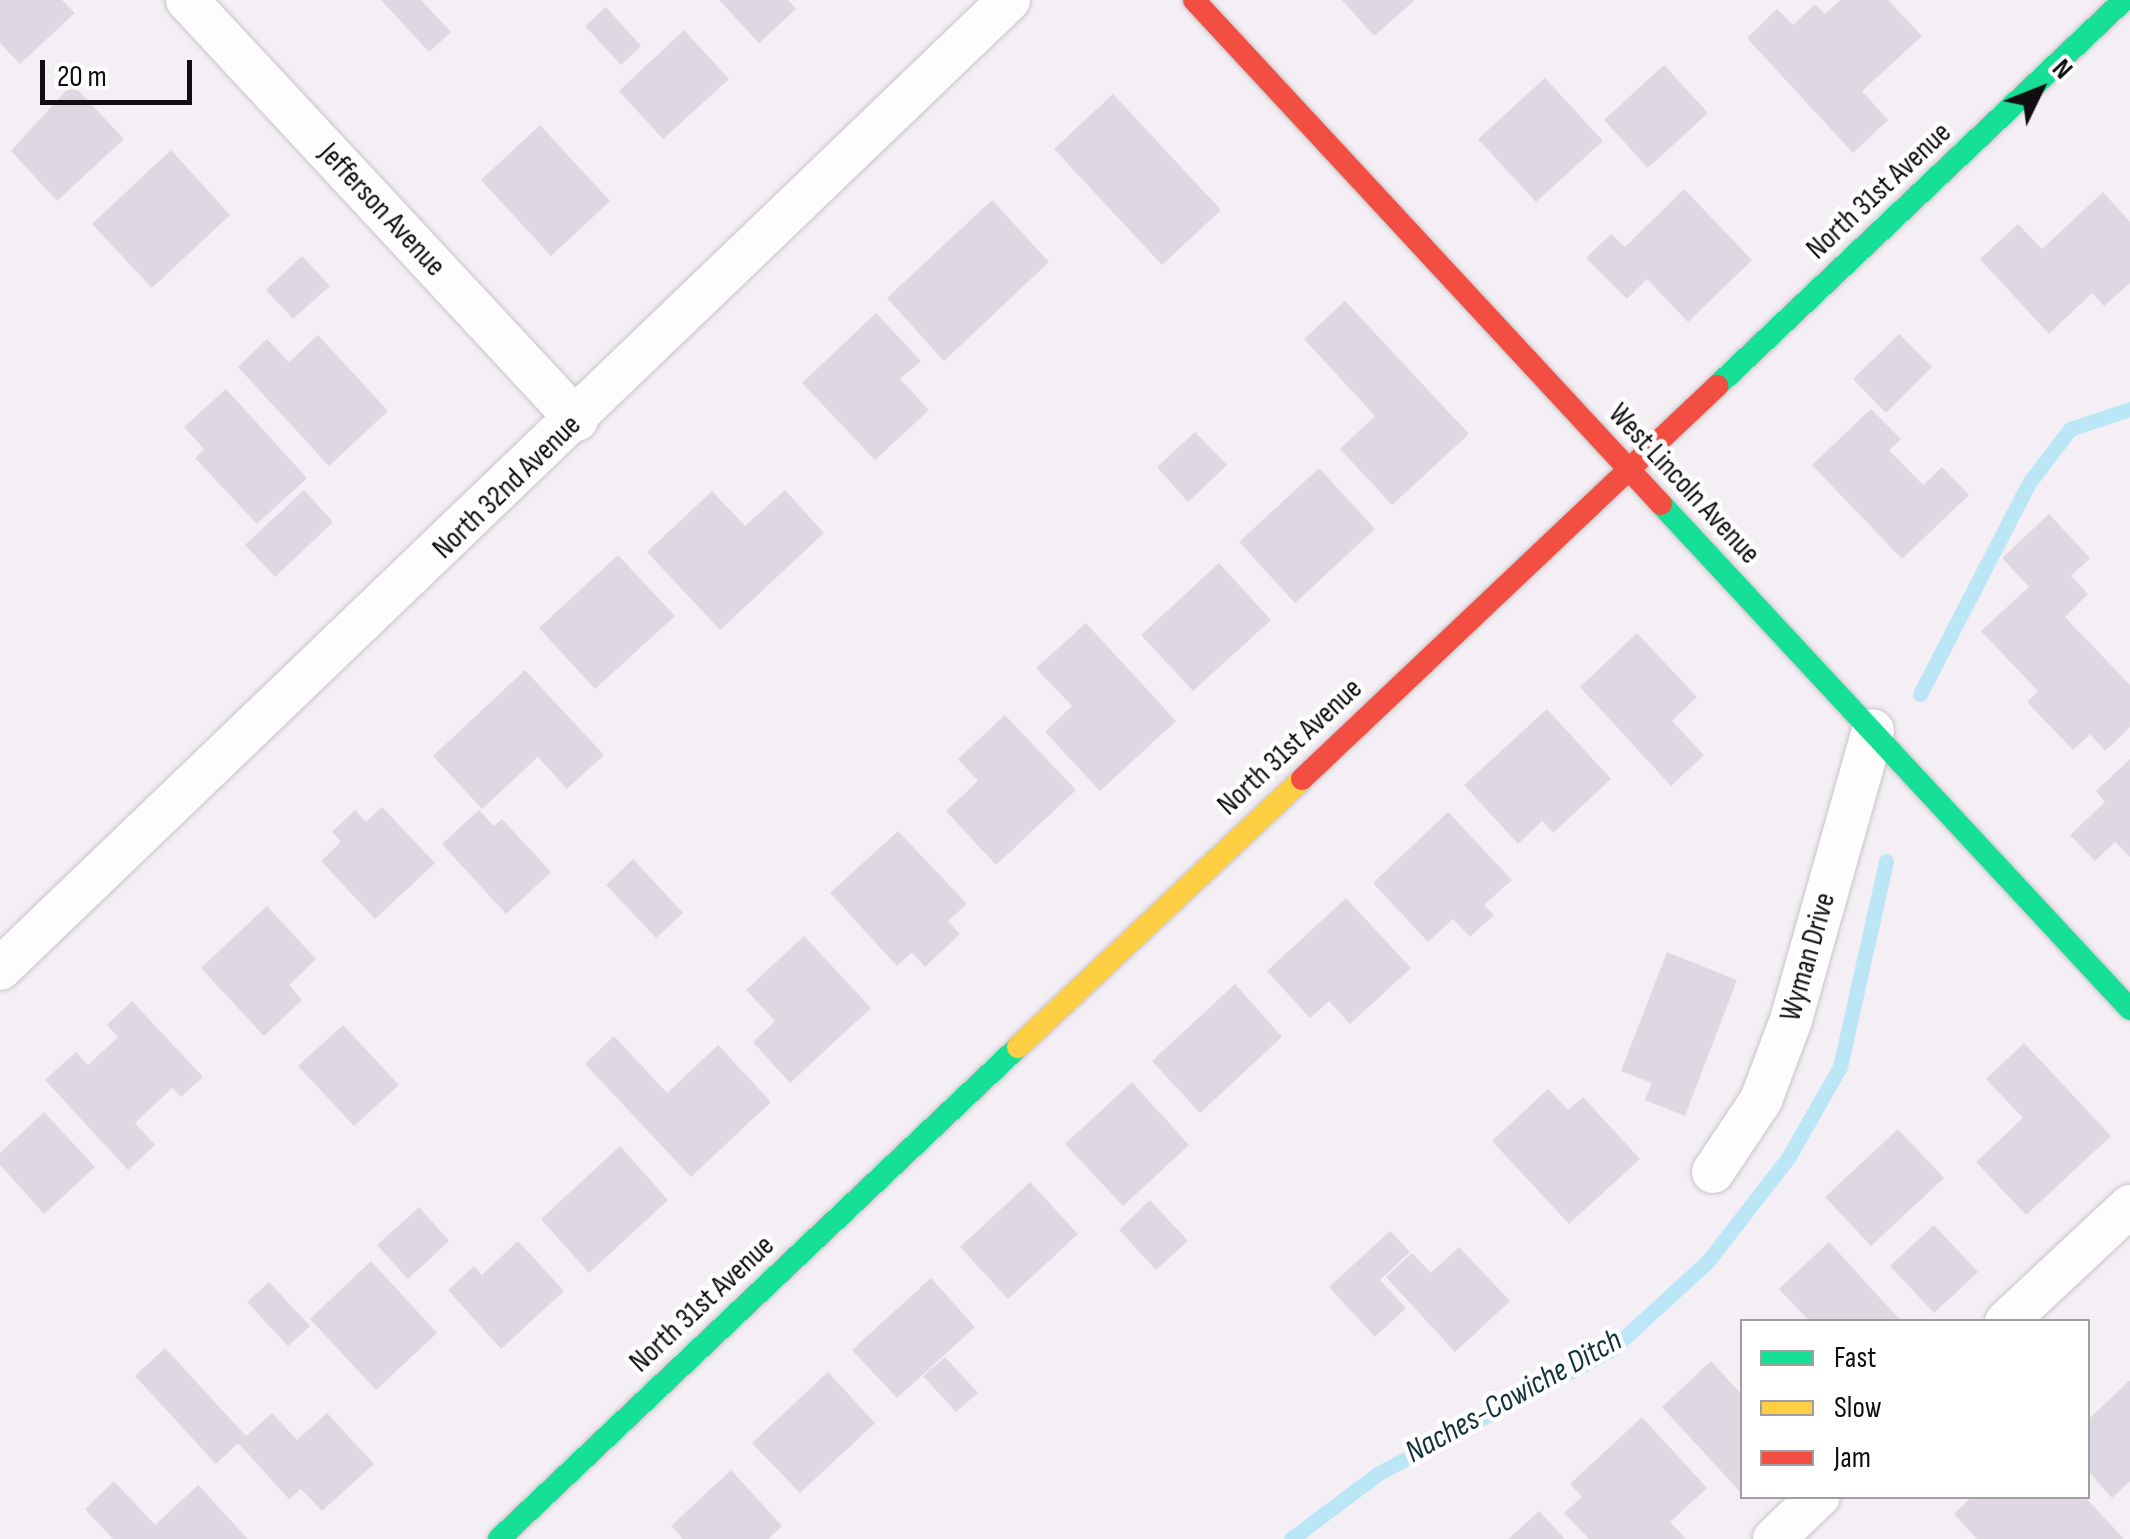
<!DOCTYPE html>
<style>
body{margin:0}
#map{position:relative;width:2130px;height:1539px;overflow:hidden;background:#f4eff5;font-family:"Sofia Sans Condensed",sans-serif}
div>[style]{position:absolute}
.stream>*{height:15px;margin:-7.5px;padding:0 7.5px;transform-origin:7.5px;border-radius:7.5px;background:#bbe6f6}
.building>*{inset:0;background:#dfd7e1}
.roads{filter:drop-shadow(0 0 2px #c7c4c8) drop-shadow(0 0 2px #c7c4c8)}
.street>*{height:42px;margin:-21px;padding:0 21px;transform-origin:21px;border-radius:21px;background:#fdfdfe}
.fast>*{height:22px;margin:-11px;padding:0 11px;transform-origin:11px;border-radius:11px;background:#16e098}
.slow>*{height:22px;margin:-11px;padding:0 11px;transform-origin:11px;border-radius:11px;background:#ffcf43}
.jam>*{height:22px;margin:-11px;padding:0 11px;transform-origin:11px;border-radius:11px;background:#f24e42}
span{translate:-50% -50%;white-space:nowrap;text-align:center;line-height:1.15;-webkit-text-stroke:9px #fff;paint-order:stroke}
.street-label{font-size:30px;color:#110e11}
.water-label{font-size:32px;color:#13323b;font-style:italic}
.legend{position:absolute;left:1740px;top:1319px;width:350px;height:180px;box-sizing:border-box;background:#fff;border:2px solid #a09fa0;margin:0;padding:12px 18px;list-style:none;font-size:30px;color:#110e11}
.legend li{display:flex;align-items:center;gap:20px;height:50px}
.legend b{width:50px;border:2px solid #a09fa0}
.north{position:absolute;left:1990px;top:40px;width:100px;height:100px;-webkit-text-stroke:8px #fff;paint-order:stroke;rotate:47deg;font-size:28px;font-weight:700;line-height:40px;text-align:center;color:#110e11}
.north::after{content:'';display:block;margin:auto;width:35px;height:45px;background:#110e11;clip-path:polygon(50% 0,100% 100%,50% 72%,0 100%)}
.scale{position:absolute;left:40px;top:60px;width:152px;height:45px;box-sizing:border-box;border:5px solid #110e11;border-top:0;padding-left:12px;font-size:30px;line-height:35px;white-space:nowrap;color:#110e11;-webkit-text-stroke:8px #fff;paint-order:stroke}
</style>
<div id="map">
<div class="stream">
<div style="left:1920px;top:694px;width:237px;rotate:-62.7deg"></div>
<div style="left:2029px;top:483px;width:68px;rotate:-52.8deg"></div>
<div style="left:2070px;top:429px;width:63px;rotate:-18.4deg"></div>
<div style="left:1291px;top:1539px;width:110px;rotate:-36.9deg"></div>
<div style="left:1379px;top:1473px;width:264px;rotate:-28deg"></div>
<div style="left:1612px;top:1349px;width:130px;rotate:-42.5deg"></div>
<div style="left:1708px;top:1261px;width:130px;rotate:-52.2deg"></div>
<div style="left:1788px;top:1158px;width:105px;rotate:-60.3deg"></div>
<div style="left:1840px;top:1067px;width:211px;rotate:-77.4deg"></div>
</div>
<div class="building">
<div style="clip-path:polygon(0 0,62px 0,75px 13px,20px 64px,0 43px)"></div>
<div style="clip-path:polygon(381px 0,421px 0,451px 32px,429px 52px)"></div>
<div style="clip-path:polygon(719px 0,788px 0,796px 9px,759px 43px)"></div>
<div style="clip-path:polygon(1342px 0,1415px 0,1374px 36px)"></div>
<div style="clip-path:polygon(1840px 0,1888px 0,1922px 36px,1862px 91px,1888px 120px,1853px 153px,1747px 38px,1777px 9px,1793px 25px,1815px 4px,1825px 14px)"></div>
<div style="clip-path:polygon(606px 7px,641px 46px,621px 65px,585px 26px)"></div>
<div style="clip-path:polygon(684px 30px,729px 79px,663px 139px,619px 91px)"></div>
<div style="clip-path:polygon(1664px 65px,1708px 113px,1648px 168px,1604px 120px)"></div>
<div style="clip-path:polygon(1545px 78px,1603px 141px,1536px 202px,1478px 139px)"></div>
<div style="clip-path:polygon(72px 84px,124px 139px,57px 201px,11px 151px)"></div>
<div style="clip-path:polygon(1113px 94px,1221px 210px,1162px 265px,1054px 149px)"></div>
<div style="clip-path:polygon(540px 125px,610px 201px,551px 256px,481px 180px)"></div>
<div style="clip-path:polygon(171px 150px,230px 215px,152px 288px,92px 224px)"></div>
<div style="clip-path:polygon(1684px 189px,1752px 260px,1688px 322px,1647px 279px,1627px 299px,1586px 258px,1611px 234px,1625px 247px)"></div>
<div style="clip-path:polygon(2103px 192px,2130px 222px,2130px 283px,2104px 306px,2092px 293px,2049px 334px,1980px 259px,2018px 224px,2042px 249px)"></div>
<div style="clip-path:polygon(992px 200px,1049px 262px,944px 361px,887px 298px)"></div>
<div style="clip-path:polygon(302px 256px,330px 286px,293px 319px,266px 290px)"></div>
<div style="clip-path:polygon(1345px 301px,1469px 434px,1392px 505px,1340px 449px,1375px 416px,1304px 339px)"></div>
<div style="clip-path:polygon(876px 313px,921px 361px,900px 379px,929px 410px,875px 460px,802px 383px)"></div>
<div style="clip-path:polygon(1899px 334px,1932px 367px,1886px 413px,1853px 379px)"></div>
<div style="clip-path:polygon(318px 335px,388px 411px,329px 466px,238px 367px,267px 339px,289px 362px)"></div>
<div style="clip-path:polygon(226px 389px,307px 478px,257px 524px,195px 458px,204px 449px,184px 427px)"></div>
<div style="clip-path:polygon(1871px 409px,1901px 439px,1889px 450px,1923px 485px,1942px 467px,1969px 495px,1902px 559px,1812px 465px)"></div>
<div style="clip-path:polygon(1195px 432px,1227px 465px,1188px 502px,1157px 467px)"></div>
<div style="clip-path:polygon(1319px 468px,1375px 529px,1295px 603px,1239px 542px)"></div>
<div style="clip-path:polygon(304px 490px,333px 522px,275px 577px,245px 545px)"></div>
<div style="clip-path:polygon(785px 490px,824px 533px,720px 630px,647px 552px,712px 491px,745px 526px)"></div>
<div style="clip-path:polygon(2049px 514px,2090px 558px,2071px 576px,2088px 594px,2065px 617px,2130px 685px,2130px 727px,2105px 751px,2090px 734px,2073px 750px,2027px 702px,2038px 691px,1981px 631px,2029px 587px,2002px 558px)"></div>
<div style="clip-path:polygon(618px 555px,675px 616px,595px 689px,539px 628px)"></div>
<div style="clip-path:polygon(1219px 563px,1271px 620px,1193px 691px,1141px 635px)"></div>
<div style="clip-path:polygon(1086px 623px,1176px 721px,1100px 791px,1045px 732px,1072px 706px,1036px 668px)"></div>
<div style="clip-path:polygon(1637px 633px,1697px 697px,1672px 721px,1704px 755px,1671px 786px,1580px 687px)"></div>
<div style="clip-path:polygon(525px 670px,604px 755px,567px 789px,538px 757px,482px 809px,433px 756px)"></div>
<div style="clip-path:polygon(1547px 709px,1611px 779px,1553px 833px,1542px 821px,1518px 844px,1464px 785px)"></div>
<div style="clip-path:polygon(1005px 715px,1076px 790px,996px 865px,946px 811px,978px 781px,958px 759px)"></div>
<div style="clip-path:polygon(2130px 759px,2130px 857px,2115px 842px,2095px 861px,2070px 835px,2105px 802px,2096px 791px)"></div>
<div style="clip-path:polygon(382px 807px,435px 863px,375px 919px,321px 861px,341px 842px,332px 832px,355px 810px,366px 822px)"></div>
<div style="clip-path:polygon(479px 810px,494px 826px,502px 819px,551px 872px,506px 914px,442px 844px)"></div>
<div style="clip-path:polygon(1448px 812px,1512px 880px,1484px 905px,1494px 915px,1470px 937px,1453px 919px,1428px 942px,1373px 883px)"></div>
<div style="clip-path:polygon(898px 831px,967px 904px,948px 921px,960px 934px,925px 967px,912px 952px,897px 966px,830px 893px)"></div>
<div style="clip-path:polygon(633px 859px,683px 913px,656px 938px,606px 885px)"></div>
<div style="clip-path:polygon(1346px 898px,1411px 968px,1350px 1024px,1329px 1001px,1310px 1018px,1267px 971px)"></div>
<div style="clip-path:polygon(267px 906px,316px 959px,289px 985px,302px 1000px,264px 1036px,201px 968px)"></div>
<div style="clip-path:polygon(804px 936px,871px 1008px,790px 1083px,753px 1042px,775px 1021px,746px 990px)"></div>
<div style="clip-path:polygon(1667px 952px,1737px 980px,1685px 1116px,1645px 1100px,1652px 1083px,1621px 1071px)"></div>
<div style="clip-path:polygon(1235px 984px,1282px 1037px,1200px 1113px,1152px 1061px)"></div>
<div style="clip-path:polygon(132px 1001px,203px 1077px,181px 1097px,172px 1088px,135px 1123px,155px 1145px,128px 1170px,45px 1080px,76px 1052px,88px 1065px,118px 1037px,107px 1025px)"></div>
<div style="clip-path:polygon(343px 1025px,399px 1085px,354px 1126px,298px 1066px)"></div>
<div style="clip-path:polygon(614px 1036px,667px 1093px,718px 1045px,771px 1102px,691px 1177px,585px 1064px)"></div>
<div style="clip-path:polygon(2024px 1043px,2111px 1136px,2026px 1215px,1976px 1162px,2023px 1118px,1986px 1079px)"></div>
<div style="clip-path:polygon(1132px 1082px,1189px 1145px,1123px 1206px,1065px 1144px)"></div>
<div style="clip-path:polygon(1548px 1089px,1568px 1110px,1583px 1097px,1640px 1159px,1569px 1224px,1492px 1141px)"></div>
<div style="clip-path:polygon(44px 1112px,95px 1167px,44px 1214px,0 1165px,0 1153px)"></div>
<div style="clip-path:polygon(1898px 1129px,1944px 1178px,1871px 1246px,1825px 1197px)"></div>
<div style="clip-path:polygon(620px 1146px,668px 1200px,589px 1273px,541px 1219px)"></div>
<div style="clip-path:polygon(1030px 1182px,1078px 1234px,1008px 1299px,960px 1247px)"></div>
<div style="clip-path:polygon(1150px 1200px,1188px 1241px,1156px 1270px,1119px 1230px)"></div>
<div style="clip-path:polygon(419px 1207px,449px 1241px,408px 1279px,377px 1245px)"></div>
<div style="clip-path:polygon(1934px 1225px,1978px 1272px,1934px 1313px,1890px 1266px)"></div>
<div style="clip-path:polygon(1390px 1231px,1410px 1252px,1380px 1280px,1406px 1308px,1375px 1337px,1329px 1287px)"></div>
<div style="clip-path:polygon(518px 1241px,564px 1291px,501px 1349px,448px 1290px,474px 1266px,482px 1275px)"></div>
<div style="clip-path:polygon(1829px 1242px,1902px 1322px,1810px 1322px,1779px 1289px)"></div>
<div style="clip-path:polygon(1459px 1247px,1510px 1301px,1455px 1352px,1386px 1277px,1412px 1253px,1431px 1273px)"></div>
<div style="clip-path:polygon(371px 1261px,437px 1333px,376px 1390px,310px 1319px)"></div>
<div style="clip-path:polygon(931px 1278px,975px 1327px,897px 1398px,852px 1350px)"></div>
<div style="clip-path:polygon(269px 1282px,310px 1326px,288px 1346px,247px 1302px)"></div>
<div style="clip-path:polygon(165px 1348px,246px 1436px,272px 1413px,297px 1440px,327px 1413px,374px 1464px,322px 1511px,301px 1489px,289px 1499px,238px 1443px,216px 1464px,135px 1376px)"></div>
<div style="clip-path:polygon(945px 1357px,978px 1393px,956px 1412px,923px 1376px)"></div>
<div style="clip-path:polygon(1711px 1361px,1742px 1395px,1742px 1494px,1662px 1407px)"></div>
<div style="clip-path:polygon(828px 1372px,875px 1423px,800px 1493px,752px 1443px)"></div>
<div style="clip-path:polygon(2130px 1380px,2130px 1481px,2112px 1498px,2088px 1471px,2088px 1420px)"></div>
<div style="clip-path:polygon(1642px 1417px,1707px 1488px,1670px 1522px,1686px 1539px,1589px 1539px,1564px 1513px,1582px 1497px,1570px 1484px)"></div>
<div style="clip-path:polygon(731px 1470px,782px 1526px,768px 1539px,683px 1539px,671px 1526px)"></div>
<div style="clip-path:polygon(114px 1481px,155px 1525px,198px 1485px,248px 1539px,113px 1539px,85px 1509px)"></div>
<div style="clip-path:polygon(1973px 1496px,2084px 1496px,2124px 1539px,1977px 1539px,1954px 1514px)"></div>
<div style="clip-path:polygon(1539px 1511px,1565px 1539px,1508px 1539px)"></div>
</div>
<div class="roads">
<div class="street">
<div style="left:187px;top:0;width:573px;rotate:47.12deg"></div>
<div style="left:0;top:969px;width:1399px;rotate:-43.84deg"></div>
<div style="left:1713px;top:1172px;width:87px;rotate:-56.3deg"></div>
<div style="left:1761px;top:1100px;width:85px;rotate:-69.4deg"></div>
<div style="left:1791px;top:1020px;width:301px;rotate:-74.2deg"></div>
<div style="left:2006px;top:1322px;width:170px;rotate:-43.1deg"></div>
<div style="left:1774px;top:1539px;width:62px;rotate:-43.7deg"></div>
</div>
<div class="fast">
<div style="left:1717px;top:386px;width:561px;rotate:-43.48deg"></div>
<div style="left:1661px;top:504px;width:689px;rotate:47.12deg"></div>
<div style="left:499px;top:1539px;width:715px;rotate:-43.47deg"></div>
</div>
<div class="slow">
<div style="left:1018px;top:1047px;width:390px;rotate:-43.3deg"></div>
</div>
<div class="jam">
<div style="left:1194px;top:0;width:687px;rotate:47.18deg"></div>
<div style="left:1302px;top:779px;width:572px;rotate:-43.44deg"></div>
</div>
</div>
<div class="street-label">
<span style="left:1879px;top:191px;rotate:-43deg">North 31st Avenue</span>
<span style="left:382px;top:210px;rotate:47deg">Jefferson Avenue</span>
<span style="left:1684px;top:484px;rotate:47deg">West Lincoln Avenue</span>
<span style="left:507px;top:487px;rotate:-44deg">North 32nd Avenue</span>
<span style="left:1290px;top:747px;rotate:-43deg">North 31st Avenue</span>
<span style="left:1808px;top:957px;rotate:-74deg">Wyman Drive</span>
<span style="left:702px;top:1304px;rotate:-43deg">North 31st Avenue</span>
</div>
<div class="water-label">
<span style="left:1514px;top:1397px;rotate:-29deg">Naches-Cowiche Ditch</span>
</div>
<ul class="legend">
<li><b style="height:12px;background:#16e098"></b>Fast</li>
<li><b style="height:12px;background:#ffcf43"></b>Slow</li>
<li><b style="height:12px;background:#f24e42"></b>Jam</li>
</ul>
<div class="north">N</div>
<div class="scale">20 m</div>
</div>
